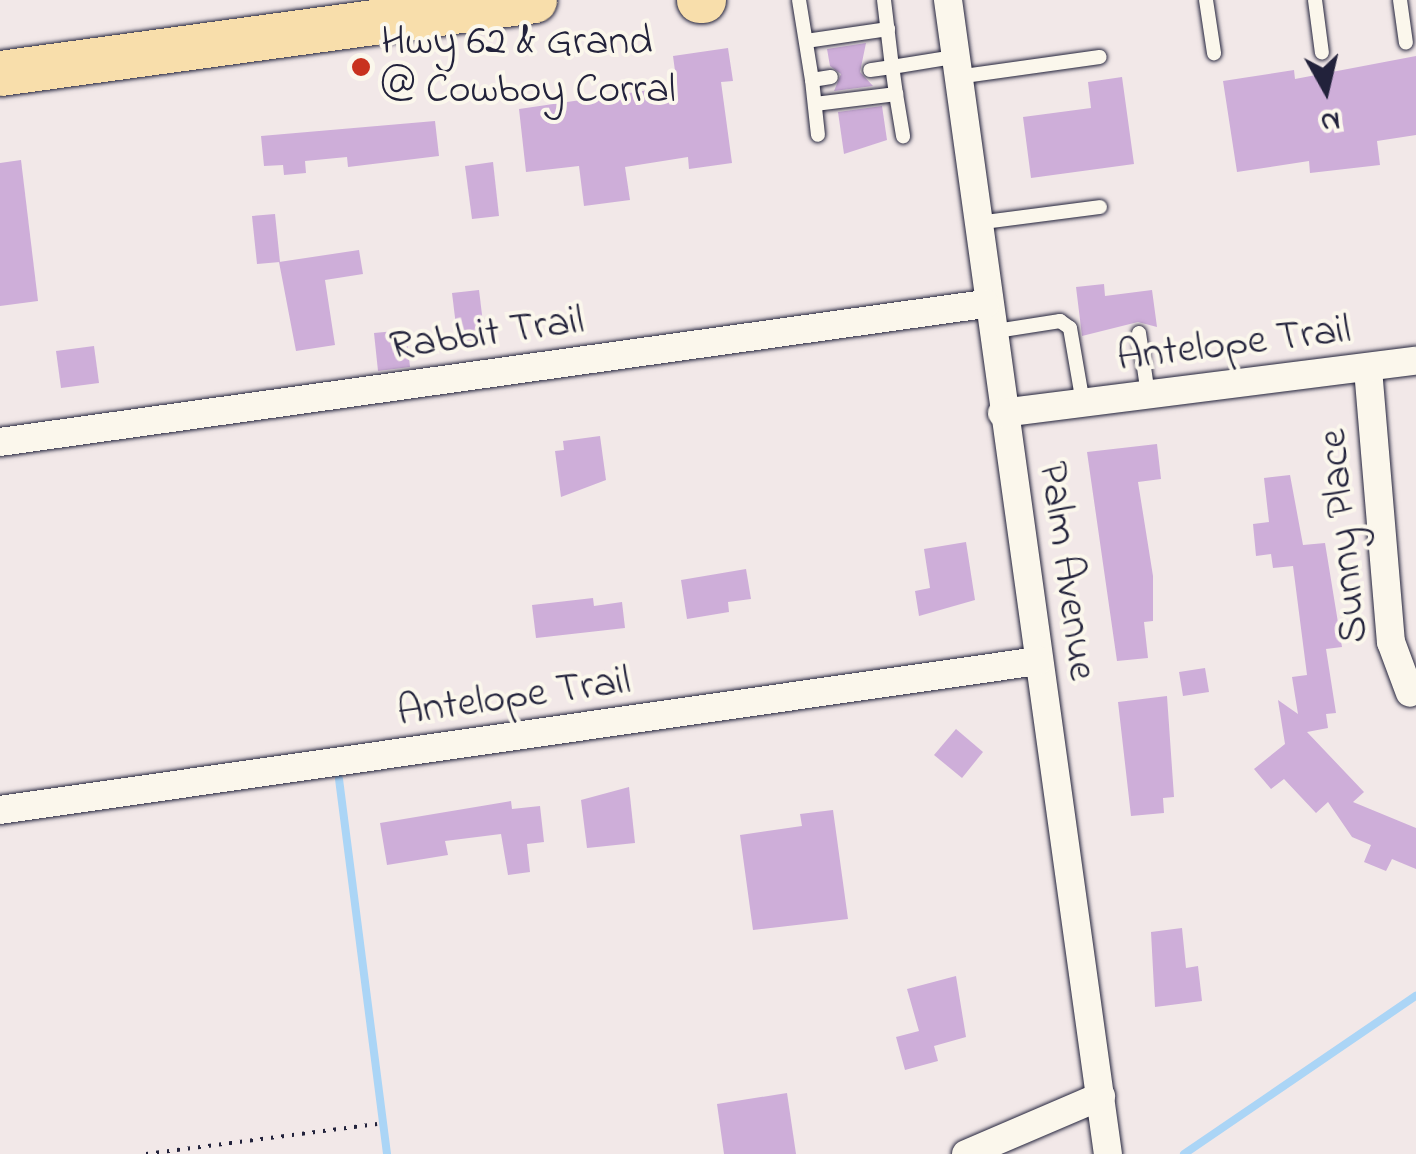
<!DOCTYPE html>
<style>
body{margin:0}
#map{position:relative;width:1416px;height:1154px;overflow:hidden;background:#f2e8e8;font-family:"Indie Flower",sans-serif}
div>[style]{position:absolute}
.stream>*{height:8px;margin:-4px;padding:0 4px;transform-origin:4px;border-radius:4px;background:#abd5f6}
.building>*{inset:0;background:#ceaed9}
.path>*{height:4px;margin-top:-2px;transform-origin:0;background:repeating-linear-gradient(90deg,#22223b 0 2.5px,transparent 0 10.5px)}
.roads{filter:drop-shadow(0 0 2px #22223b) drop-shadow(0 0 2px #22223b)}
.service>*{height:14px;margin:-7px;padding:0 7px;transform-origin:7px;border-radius:7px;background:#fbf7ec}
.minor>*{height:28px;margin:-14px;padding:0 14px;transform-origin:14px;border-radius:14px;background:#fbf7ec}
.primary>*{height:45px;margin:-22.5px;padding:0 22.5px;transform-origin:22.5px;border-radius:22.5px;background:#f8deab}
.dots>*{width:28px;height:28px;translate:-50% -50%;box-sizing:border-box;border:5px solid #fbf7ec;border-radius:50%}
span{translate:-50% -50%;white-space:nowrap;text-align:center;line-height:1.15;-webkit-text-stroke:8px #fbf7ec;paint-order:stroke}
.poi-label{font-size:42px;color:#22223b}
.left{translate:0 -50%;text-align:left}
.street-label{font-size:42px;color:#22223b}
.north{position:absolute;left:1276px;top:40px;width:100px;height:100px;-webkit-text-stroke:8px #fbf7ec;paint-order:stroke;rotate:172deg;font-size:28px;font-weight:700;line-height:40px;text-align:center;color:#22223b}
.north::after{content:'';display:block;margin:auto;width:35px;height:45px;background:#22223b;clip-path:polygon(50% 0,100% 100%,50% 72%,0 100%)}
</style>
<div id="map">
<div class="stream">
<div style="left:339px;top:779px;width:378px;rotate:82.7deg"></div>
<div style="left:1184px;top:1154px;width:281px;rotate:-34.3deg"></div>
</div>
<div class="building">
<div style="clip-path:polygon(866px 43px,860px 72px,873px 86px,834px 91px,841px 74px,830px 66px,827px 49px)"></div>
<div style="clip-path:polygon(728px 48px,733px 81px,721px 82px,732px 163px,689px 169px,688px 157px,625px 167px,630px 200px,584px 206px,579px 166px,526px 172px,519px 109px,677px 86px,673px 56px)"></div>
<div style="clip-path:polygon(1416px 56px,1416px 135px,1377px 141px,1380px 165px,1310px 173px,1309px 161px,1237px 172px,1223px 81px,1294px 70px,1295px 79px)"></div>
<div style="clip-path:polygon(1122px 77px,1134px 164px,1031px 178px,1023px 117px,1091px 108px,1088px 82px)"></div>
<div style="clip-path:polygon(882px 106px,887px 140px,844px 154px,838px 112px)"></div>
<div style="clip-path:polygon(435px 121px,439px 156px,348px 167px,347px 157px,305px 161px,306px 173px,284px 175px,283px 165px,264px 166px,261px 136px)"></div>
<div style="clip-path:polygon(21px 160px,38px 301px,0 306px,0 163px)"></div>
<div style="clip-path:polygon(493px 162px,499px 216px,472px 219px,465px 166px)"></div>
<div style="clip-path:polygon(275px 214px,280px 262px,257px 264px,252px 216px)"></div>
<div style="clip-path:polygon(359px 250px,363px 274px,325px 280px,335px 345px,296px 351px,279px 262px)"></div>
<div style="clip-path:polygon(1104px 284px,1105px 296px,1152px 290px,1157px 327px,1138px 322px,1082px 336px,1076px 287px)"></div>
<div style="clip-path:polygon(479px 290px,485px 339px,458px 342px,452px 293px)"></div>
<div style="clip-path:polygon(406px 330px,410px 367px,378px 371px,374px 333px)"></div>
<div style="clip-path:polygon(94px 346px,99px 383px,61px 388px,56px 351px)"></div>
<div style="clip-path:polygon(600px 436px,606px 480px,561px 497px,555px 451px,564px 450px,563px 441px)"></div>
<div style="clip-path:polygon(1157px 444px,1161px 479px,1138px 482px,1153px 576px,1153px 621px,1144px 622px,1148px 658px,1117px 661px,1087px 452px)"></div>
<div style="clip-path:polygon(1290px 475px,1303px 545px,1325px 543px,1342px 647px,1326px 649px,1336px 713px,1326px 714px,1328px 728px,1307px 732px,1364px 792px,1353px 802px,1416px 828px,1416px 869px,1392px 859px,1386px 871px,1364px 862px,1371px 845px,1352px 837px,1328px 802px,1316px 813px,1284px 779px,1271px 789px,1254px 769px,1285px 744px,1278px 700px,1298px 714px,1292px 677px,1307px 675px,1293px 566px,1273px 568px,1271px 554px,1256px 556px,1253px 524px,1269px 522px,1264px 478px)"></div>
<div style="clip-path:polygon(966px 542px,975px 600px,919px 616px,915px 591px,930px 588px,924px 549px)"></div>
<div style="clip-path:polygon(746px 569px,751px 599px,728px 602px,729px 612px,687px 619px,681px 580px)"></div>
<div style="clip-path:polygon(593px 598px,594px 606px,622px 602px,625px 628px,536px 638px,532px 605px)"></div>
<div style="clip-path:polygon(1205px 668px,1209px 692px,1183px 696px,1179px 672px)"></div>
<div style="clip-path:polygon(1167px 696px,1174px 797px,1163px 798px,1164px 813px,1131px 816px,1118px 702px)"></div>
<div style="clip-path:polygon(956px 729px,983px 752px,962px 778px,934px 755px)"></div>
<div style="clip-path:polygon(629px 787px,635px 843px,587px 848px,581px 800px)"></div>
<div style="clip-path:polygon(511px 801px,512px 809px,540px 806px,544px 842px,527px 844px,530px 872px,508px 875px,501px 834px,445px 841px,448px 855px,387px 865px,380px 823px)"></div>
<div style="clip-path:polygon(833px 810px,848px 919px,753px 930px,740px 835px,802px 826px,800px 814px)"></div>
<div style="clip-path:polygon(1182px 928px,1186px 968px,1198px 966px,1202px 1001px,1155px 1007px,1151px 932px)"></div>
<div style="clip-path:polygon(956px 976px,966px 1037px,934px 1046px,938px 1061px,905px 1070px,896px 1037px,919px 1031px,907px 989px)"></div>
<div style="clip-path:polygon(787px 1093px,796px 1154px,724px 1154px,717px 1104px)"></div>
</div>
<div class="path">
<div style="left:146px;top:1154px;width:233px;rotate:-7.4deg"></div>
</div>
<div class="roads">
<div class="service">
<div style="left:799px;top:0;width:81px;rotate:80.8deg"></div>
<div style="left:812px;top:80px;width:19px;rotate:-9deg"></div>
<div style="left:884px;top:0;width:67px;rotate:83.2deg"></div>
<div style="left:892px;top:67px;width:63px;rotate:-9.2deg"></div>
<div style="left:1206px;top:0;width:54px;rotate:81.4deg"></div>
<div style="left:1315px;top:0;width:53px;rotate:82.5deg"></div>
<div style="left:1400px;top:0;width:43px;rotate:82.1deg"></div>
<div style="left:806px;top:41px;width:83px;rotate:-8.3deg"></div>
<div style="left:957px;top:77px;width:144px;rotate:-8deg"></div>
<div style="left:812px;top:80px;width:55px;rotate:83.8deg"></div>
<div style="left:896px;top:94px;width:43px;rotate:80.5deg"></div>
<div style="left:815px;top:104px;width:82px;rotate:-7deg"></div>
<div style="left:896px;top:94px;width:27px;rotate:-98deg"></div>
<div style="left:892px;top:67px;width:22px;rotate:172deg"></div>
<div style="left:977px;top:223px;width:124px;rotate:-7.4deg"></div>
<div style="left:990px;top:332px;width:71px;rotate:-8.9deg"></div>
<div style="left:1060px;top:321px;width:12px;rotate:35deg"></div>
<div style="left:1070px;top:328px;width:76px;rotate:80.2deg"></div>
<div style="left:1139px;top:333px;width:63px;rotate:81.7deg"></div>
</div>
<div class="minor">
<div style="left:948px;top:0;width:1165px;rotate:82.11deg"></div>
<div style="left:1368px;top:369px;width:274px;rotate:85.2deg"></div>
<div style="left:1391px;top:642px;width:54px;rotate:69.6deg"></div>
<div style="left:1002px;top:413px;width:417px;rotate:-7.2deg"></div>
<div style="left:0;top:442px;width:995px;rotate:-7.98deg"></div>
<div style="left:0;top:810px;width:1049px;rotate:-8.17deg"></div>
<div style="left:966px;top:1154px;width:147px;rotate:-23.2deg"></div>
</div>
<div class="primary">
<div style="left:699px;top:0;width:4px"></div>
<div style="left:0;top:73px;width:539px;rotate:-7.78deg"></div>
</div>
</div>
<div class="dots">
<div style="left:361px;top:67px;background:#c8321e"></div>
</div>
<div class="poi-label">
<span class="left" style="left:381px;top:67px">Hwy 62 &amp; Grand<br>@ Cowboy Corral</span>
</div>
<div class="street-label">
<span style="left:487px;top:335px;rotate:-8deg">Rabbit Trail</span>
<span style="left:1234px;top:345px;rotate:-7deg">Antelope Trail</span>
<span style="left:1345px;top:536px;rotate:-96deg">Sunny Place</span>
<span style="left:1066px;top:571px;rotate:82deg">Palm Avenue</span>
<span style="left:514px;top:698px;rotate:-8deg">Antelope Trail</span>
</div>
<div class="north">N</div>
</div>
